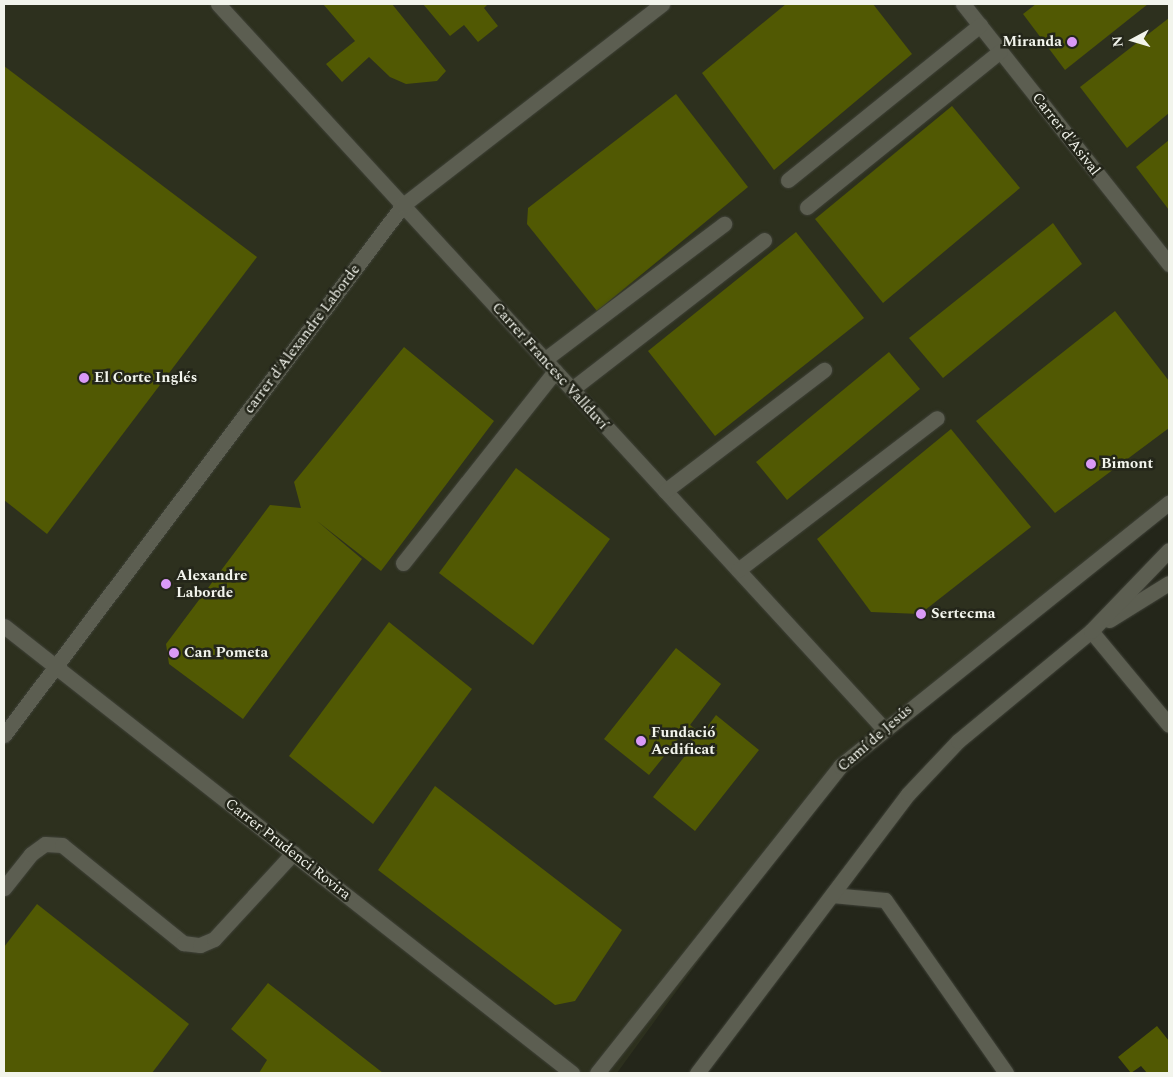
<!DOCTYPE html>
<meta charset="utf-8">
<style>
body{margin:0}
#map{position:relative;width:1173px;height:1077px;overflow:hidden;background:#24261a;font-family:Spectral,serif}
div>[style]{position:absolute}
.built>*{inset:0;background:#2d301e}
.building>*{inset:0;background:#515903}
.roads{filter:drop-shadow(0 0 1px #3f4138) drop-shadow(0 0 1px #3f4138)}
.minor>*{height:15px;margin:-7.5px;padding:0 7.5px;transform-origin:7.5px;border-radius:7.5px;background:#5c5e51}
.dots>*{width:14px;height:14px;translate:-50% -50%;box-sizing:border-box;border:2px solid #24261a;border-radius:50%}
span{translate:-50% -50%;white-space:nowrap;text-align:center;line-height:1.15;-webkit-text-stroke:5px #24261a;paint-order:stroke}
.poi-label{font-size:15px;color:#f2f4ec;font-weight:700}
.right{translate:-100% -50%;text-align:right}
.left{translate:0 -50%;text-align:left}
.street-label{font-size:15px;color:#f2f4ec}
.frame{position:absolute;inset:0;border:5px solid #f2f4ec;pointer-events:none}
.north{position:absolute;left:1108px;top:15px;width:50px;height:50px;-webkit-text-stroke:4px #24261a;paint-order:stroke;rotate:264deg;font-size:14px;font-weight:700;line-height:20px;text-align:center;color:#f2f4ec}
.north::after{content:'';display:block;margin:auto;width:18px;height:22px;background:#f2f4ec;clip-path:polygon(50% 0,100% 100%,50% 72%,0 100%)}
</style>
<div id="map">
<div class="built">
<div style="clip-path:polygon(4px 4px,1169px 4px,1169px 495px,840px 766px,617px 1073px,4px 1073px)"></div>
</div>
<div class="building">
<div style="clip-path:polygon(323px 4px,392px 4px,446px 71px,437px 81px,406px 84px,390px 77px,369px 57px,342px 82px,326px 64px,355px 41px)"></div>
<div style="clip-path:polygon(423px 4px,488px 4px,484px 8px,498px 26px,478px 42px,464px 25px,450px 36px)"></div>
<div style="clip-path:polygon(786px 4px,873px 4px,912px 54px,774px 170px,702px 73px)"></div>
<div style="clip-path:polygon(1036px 4px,1148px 4px,1065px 70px,1023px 14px)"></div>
<div style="clip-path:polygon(1169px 18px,1169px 113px,1127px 148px,1080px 87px)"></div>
<div style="clip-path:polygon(4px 66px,257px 257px,47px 534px,4px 500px)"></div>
<div style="clip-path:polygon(676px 94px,748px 187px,597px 311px,527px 224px,528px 208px)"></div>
<div style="clip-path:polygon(952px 106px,1020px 188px,883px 303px,815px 219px)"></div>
<div style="clip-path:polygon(1169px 140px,1169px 210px,1136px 167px)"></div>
<div style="clip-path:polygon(1053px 223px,1082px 264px,943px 378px,909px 338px)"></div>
<div style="clip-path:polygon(796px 232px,864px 318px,715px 436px,648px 351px)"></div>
<div style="clip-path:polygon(1115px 311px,1169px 381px,1169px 428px,1055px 513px,976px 421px)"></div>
<div style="clip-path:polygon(404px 347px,494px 421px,381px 571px,317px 521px,362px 559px,243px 719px,169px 664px,166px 644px,270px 505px,301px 508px,294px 482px)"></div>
<div style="clip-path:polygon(889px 352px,920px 389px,787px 500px,756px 462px)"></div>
<div style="clip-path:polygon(951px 429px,1031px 527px,920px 614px,871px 612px,817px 539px)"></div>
<div style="clip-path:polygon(516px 468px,610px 539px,533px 645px,439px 573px)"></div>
<div style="clip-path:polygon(389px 622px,472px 689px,373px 824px,289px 756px)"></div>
<div style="clip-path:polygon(676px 648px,721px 684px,690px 725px,702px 734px,716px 715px,759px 750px,695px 831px,653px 797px,695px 743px,683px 733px,649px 775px,604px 739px)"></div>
<div style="clip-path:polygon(435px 786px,622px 930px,575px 1001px,555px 1005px,378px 870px)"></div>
<div style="clip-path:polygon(37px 904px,189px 1024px,152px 1073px,4px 1073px,4px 947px)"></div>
<div style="clip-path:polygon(268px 983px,383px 1073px,259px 1073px,267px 1060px,231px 1029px)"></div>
<div style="clip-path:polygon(1157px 1026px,1169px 1041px,1169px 1073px,1147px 1073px,1141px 1066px,1131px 1073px,1118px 1057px)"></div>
</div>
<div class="roads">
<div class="minor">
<div style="left:218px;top:4px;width:983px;rotate:47.43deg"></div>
<div style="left:963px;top:4px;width:332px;rotate:51.6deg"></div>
<div style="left:788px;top:180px;width:247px;rotate:-38.9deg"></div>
<div style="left:807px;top:207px;width:248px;rotate:-38.9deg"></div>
<div style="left:544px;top:360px;width:226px;rotate:-37.1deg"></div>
<div style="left:572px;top:389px;width:243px;rotate:-37.8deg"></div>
<div style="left:665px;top:491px;width:200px;rotate:-37.3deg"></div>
<div style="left:403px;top:563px;width:245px;rotate:-51.6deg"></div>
<div style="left:738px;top:570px;width:250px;rotate:-37.4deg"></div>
<div style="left:1109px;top:620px;width:70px;rotate:-31.7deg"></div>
<div style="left:4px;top:626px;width:723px;rotate:38.2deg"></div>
<div style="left:1091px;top:631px;width:122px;rotate:50.3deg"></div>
<div style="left:4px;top:735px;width:663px;rotate:-53.03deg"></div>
<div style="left:403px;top:205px;width:328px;rotate:-37.8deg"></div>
<div style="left:4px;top:888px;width:43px;rotate:-51.5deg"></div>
<div style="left:31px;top:854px;width:17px;rotate:-36deg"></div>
<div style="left:45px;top:844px;width:17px;rotate:3deg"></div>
<div style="left:62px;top:845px;width:156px;rotate:39deg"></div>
<div style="left:183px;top:943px;width:17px;rotate:7deg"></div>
<div style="left:200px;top:945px;width:15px;rotate:-23deg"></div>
<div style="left:214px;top:939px;width:117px;rotate:-47.4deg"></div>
<div style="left:832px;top:895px;width:53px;rotate:5.4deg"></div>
<div style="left:885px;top:900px;width:211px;rotate:55deg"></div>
<div style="left:597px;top:1073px;width:392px;rotate:-51.6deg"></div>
<div style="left:840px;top:766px;width:422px;rotate:-38.7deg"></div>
<div style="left:697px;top:1073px;width:350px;rotate:-52.9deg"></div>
<div style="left:908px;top:794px;width:73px;rotate:-46.7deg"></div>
<div style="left:958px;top:741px;width:173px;rotate:-39.6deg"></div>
<div style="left:1091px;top:631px;width:112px;rotate:-46.1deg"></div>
</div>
</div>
<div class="dots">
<div style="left:1072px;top:42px;background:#da9af7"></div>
<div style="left:84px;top:378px;background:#da9af7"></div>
<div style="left:1091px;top:464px;background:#da9af7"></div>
<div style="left:166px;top:584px;background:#da9af7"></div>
<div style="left:921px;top:614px;background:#da9af7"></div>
<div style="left:174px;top:653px;background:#da9af7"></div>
<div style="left:641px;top:741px;background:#da9af7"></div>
</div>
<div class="poi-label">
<span class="right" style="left:1062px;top:42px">Miranda</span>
<span class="left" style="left:94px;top:378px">El Corte Inglés</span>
<span class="left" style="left:1101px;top:464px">Bimont</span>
<span class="left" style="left:176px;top:584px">Alexandre<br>Laborde</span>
<span class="left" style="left:931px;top:614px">Sertecma</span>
<span class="left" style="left:184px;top:653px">Can Pometa</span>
<span class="left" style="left:651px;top:741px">Fundació<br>Aedificat</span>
</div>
<div class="street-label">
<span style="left:1066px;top:134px;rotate:52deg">Carrer d'Asival</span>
<span style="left:302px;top:339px;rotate:-53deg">carrer d'Alexandre Laborde</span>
<span style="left:550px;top:366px;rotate:48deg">Carrer Francesc Vallduví</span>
<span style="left:875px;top:738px;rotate:-41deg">Camí de Jesús</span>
<span style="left:288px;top:849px;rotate:38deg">Carrer Prudenci Rovira</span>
</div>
<div class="frame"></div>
<div class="north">N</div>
</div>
